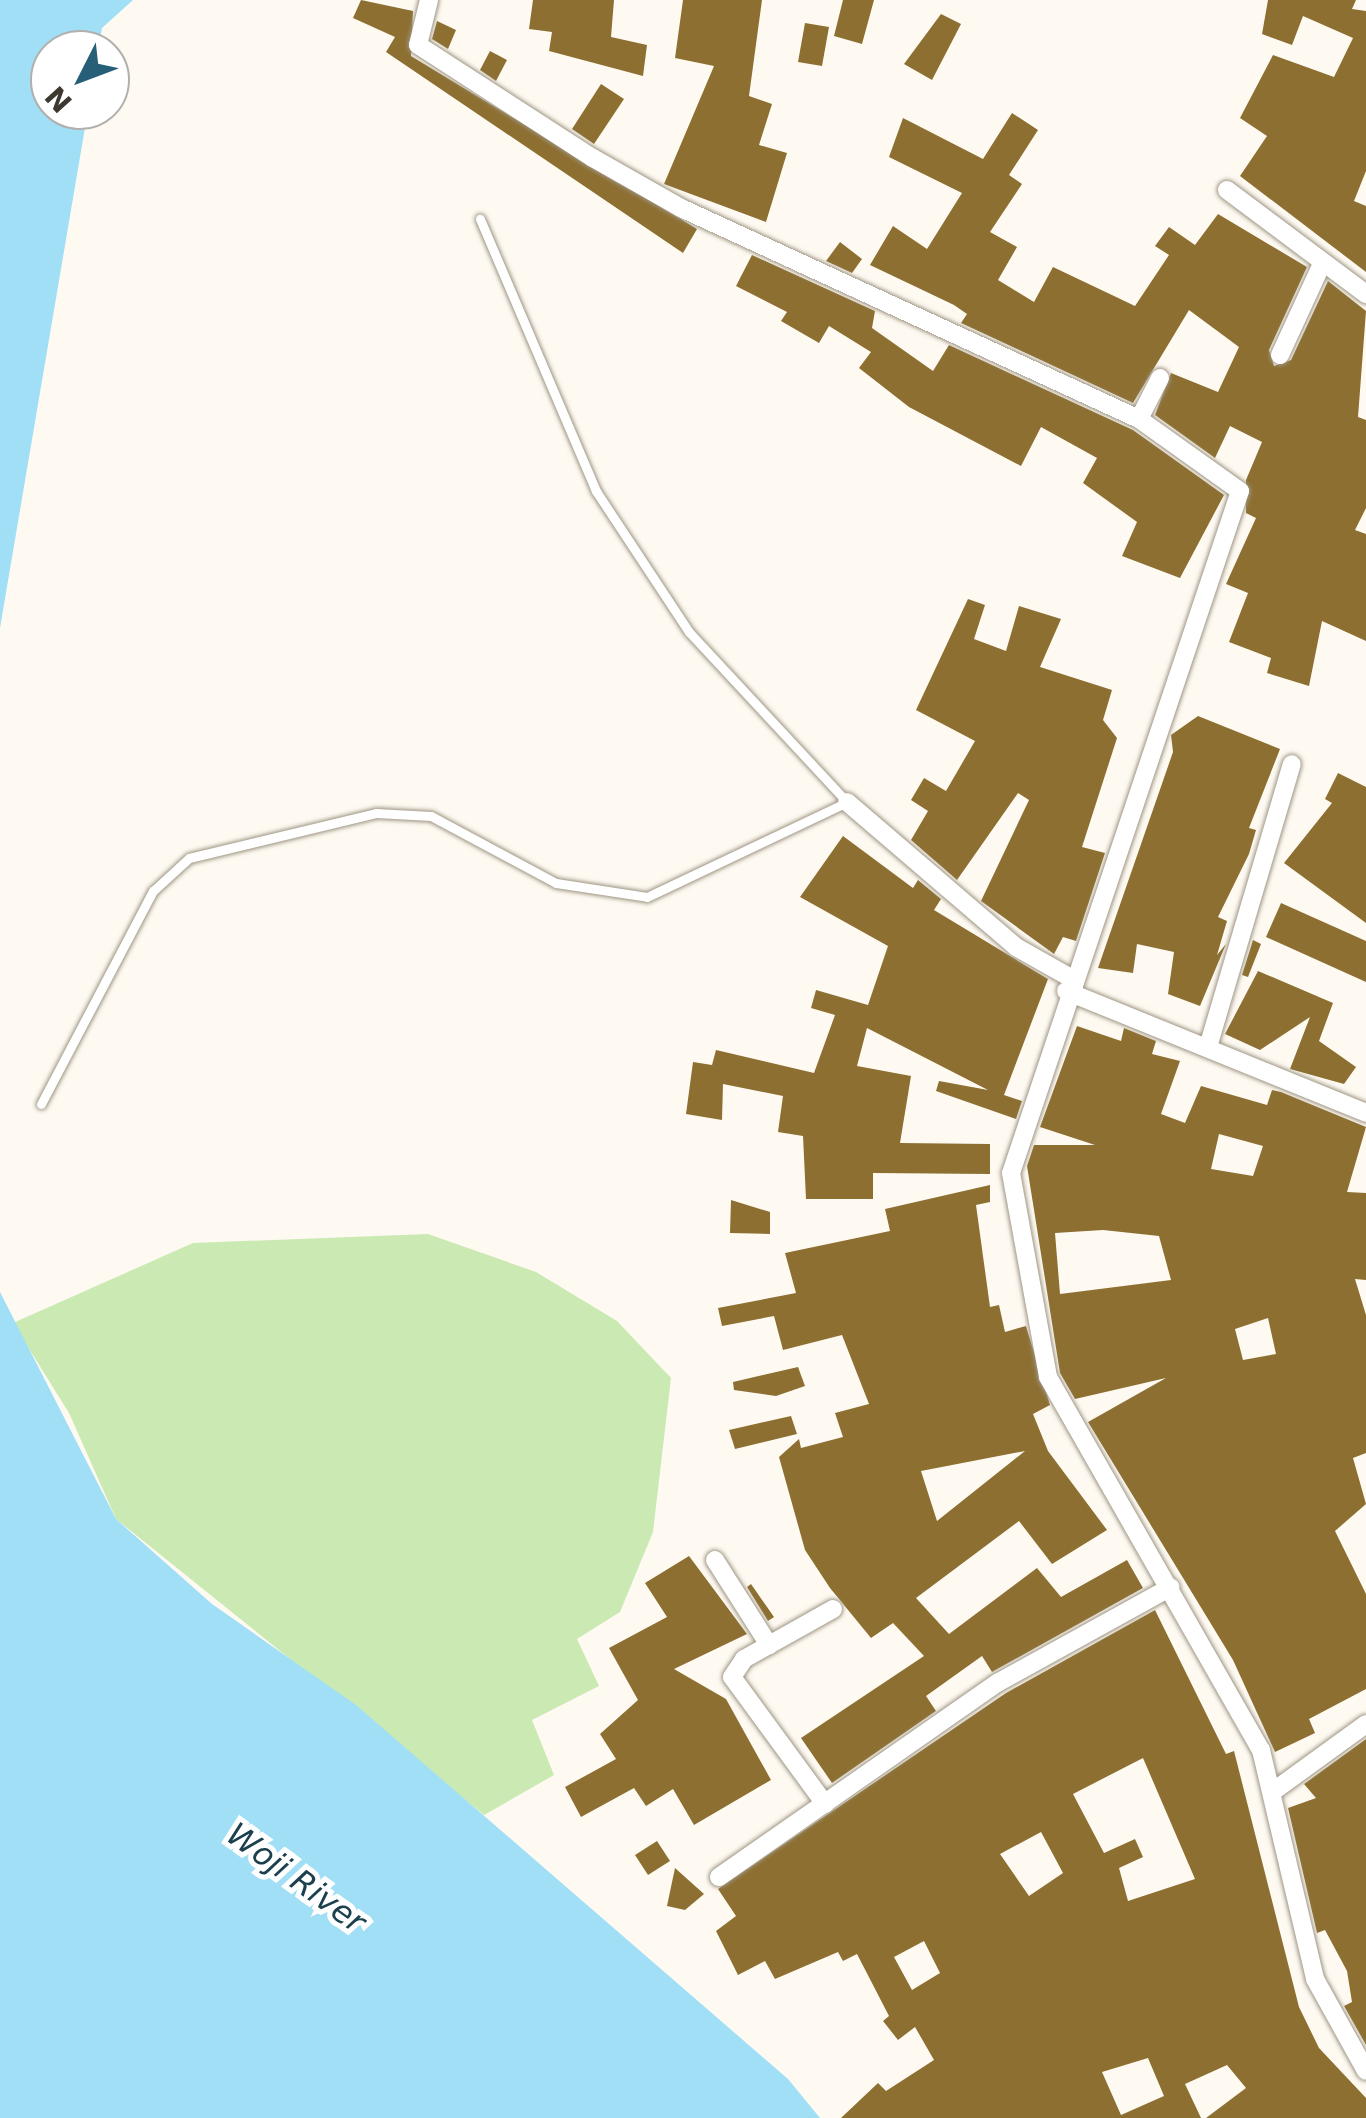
<!DOCTYPE html>
<style>
body{margin:0}
#map{position:relative;width:1366px;height:2118px;overflow:hidden;background:#fefaf2;font-family:"DejaVu Sans",sans-serif}
div>[style]{position:absolute}
.green>*{inset:0;background:#cbe9b3}
.water>*{inset:0;background:#a1dff7}
.building>*{inset:0;background:#8d6f31}
.roads{filter:drop-shadow(0 0 2px #9e9583) drop-shadow(0 0 2px #9e9583)}
.service>*{height:9px;margin:-4.5px;padding:0 4.5px;transform-origin:4.5px;border-radius:4.5px;background:#fff}
.minor>*{height:18px;margin:-9px;padding:0 9px;transform-origin:9px;border-radius:9px;background:#fff}
span{translate:-50% -50%;white-space:nowrap;text-align:center;line-height:1.15;-webkit-text-stroke:10px #fff;paint-order:stroke}
.water-label{font-size:32px;color:#1c404e;font-style:italic}
.north{position:absolute;left:30px;top:30px;width:100px;height:100px;box-sizing:border-box;background:#fff;border:2px solid #b1b0ad;border-radius:50%;rotate:228deg;font-size:28px;font-weight:700;line-height:40px;text-align:center;color:#3d3931}
.north::after{content:'';display:block;margin:auto;width:35px;height:45px;background:#275f79;clip-path:polygon(50% 0,100% 100%,50% 72%,0 100%)}
</style>
<div id="map">
<div class="green">
<div style="clip-path:polygon(428px 1234px,536px 1272px,617px 1321px,671px 1378px,653px 1532px,620px 1612px,577px 1639px,599px 1686px,532px 1720px,554px 1775px,484px 1815px,116px 1519px,69px 1413px,13px 1323px,193px 1243px)"></div>
</div>
<div class="water">
<div style="clip-path:polygon(0 0,133px 0,102px 28px,98px 50px,50px 50px,50px 110px,88px 110px,0 628px)"></div>
<div style="clip-path:polygon(0 1292px,116px 1519px,212px 1604px,356px 1705px,788px 2079px,820px 2118px,0 2118px)"></div>
</div>
<div class="building">
<div style="clip-path:polygon(361px 0,413px 11px,411px 56px,697px 229px,683px 253px,386px 52px,395px 37px,353px 18px)"></div>
<div style="clip-path:polygon(533px 0,614px 0,611px 37px,647px 45px,643px 76px,549px 51px,552px 32px,529px 29px)"></div>
<div style="clip-path:polygon(683px 0,762px 0,749px 96px,772px 104px,759px 145px,787px 153px,766px 222px,664px 184px,714px 66px,675px 58px)"></div>
<div style="clip-path:polygon(843px 0,874px 0,862px 44px,834px 36px)"></div>
<div style="clip-path:polygon(1268px 0,1356px 0,1352px 9px,1366px 11px,1366px 171px,1354px 201px,1366px 206px,1366px 272px,1240px 176px,1267px 136px,1240px 118px,1273px 55px,1334px 77px,1353px 38px,1303px 16px,1292px 45px,1262px 34px)"></div>
<div style="clip-path:polygon(941px 14px,961px 24px,932px 80px,904px 64px)"></div>
<div style="clip-path:polygon(437px 21px,456px 30px,448px 49px,432px 39px)"></div>
<div style="clip-path:polygon(805px 23px,829px 27px,822px 66px,798px 62px)"></div>
<div style="clip-path:polygon(490px 51px,507px 60px,496px 81px,480px 70px)"></div>
<div style="clip-path:polygon(601px 84px,624px 99px,594px 144px,572px 129px)"></div>
<div style="clip-path:polygon(1012px 113px,1038px 130px,1009px 175px,1022px 184px,990px 232px,1017px 247px,998px 280px,1034px 302px,1053px 267px,1135px 306px,1169px 255px,1155px 246px,1169px 227px,1195px 245px,1218px 214px,1307px 267px,1269px 350px,1274px 366px,1291px 360px,1328px 281px,1366px 311px,1358px 417px,1366px 420px,1366px 508px,1355px 530px,1366px 534px,1366px 641px,1322px 621px,1309px 686px,1267px 673px,1271px 658px,1229px 642px,1248px 593px,1226px 584px,1256px 518px,1246px 513px,1246px 480px,1262px 442px,1230px 426px,1215px 458px,1155px 415px,1171px 373px,1218px 392px,1239px 347px,1189px 310px,1133px 403px,961px 323px,967px 314px,954px 305px,870px 265px,893px 226px,927px 249px,962px 193px,889px 157px,903px 118px,983px 159px)"></div>
<div style="clip-path:polygon(840px 242px,862px 259px,852px 273px,826px 261px)"></div>
<div style="clip-path:polygon(752px 255px,875px 311px,872px 328px,933px 371px,949px 345px,1133px 430px,1224px 495px,1180px 578px,1122px 556px,1137px 522px,1083px 483px,1097px 458px,1041px 427px,1021px 466px,909px 407px,859px 368px,871px 352px,829px 326px,819px 343px,781px 321px,787px 312px,736px 286px)"></div>
<div style="clip-path:polygon(968px 599px,985px 605px,974px 639px,1006px 651px,1019px 606px,1061px 619px,1040px 667px,1112px 690px,1103px 720px,1117px 738px,1082px 847px,1105px 853px,1076px 941px,1063px 937px,1054px 954px,981px 901px,1029px 800px,1018px 793px,957px 880px,911px 840px,928px 811px,911px 800px,924px 778px,946px 791px,975px 741px,916px 710px)"></div>
<div style="clip-path:polygon(1198px 716px,1280px 749px,1249px 828px,1256px 830px,1249px 854px,1218px 917px,1227px 921px,1217px 955px,1226px 944px,1200px 1006px,1168px 994px,1174px 952px,1137px 944px,1133px 973px,1098px 968px,1173px 752px,1171px 735px)"></div>
<div style="clip-path:polygon(1338px 773px,1366px 787px,1366px 923px,1284px 863px,1332px 803px,1325px 799px)"></div>
<div style="clip-path:polygon(843px 836px,913px 888px,918px 880px,941px 899px,934px 910px,1048px 979px,1004px 1095px,1022px 1101px,1016px 1119px,936px 1091px,939px 1081px,988px 1090px,867px 1028px,857px 1066px,911px 1076px,900px 1143px,990px 1144px,990px 1174px,873px 1173px,873px 1199px,806px 1199px,803px 1136px,778px 1132px,783px 1096px,723px 1084px,722px 1120px,686px 1114px,693px 1062px,712px 1065px,716px 1050px,814px 1073px,835px 1015px,811px 1008px,816px 990px,868px 1005px,888px 946px,800px 897px)"></div>
<div style="clip-path:polygon(1281px 903px,1366px 941px,1366px 982px,1266px 937px)"></div>
<div style="clip-path:polygon(1253px 940px,1261px 944px,1248px 977px,1242px 975px)"></div>
<div style="clip-path:polygon(1258px 971px,1333px 1003px,1319px 1041px,1356px 1067px,1344px 1084px,1290px 1069px,1310px 1017px,1260px 1050px,1225px 1034px)"></div>
<div style="clip-path:polygon(evenodd,1077px 1026px,1121px 1041px,1124px 1028px,1156px 1041px,1152px 1054px,1180px 1061px,1161px 1114px,1185px 1123px,1201px 1086px,1267px 1105px,1272px 1090px,1281px 1092px,1366px 1127px,1347px 1192px,1366px 1193px,1366px 1280px,1355px 1279px,1366px 1315px,1366px 1453px,1353px 1458px,1366px 1504px,1335px 1531px,1366px 1594px,1366px 1689px,1309px 1719px,1315px 1733px,1275px 1752px,1233px 1660px,1088px 1422px,1166px 1378px,1075px 1399px,1060px 1373px,1027px 1166px,1034px 1145px,1095px 1145px,1040px 1127px,1077px 1026px,1219px 1134px,1263px 1146px,1253px 1176px,1211px 1169px,1219px 1134px,1077px 1026px,1103px 1230px,1159px 1236px,1171px 1280px,1060px 1294px,1055px 1233px,1103px 1230px,1077px 1026px,1268px 1318px,1276px 1354px,1243px 1360px,1235px 1329px,1268px 1318px)"></div>
<div style="clip-path:polygon(evenodd,990px 1185px,990px 1202px,976px 1205px,990px 1307px,999px 1305px,1005px 1332px,1026px 1326px,1050px 1405px,1033px 1414px,1048px 1451px,1107px 1530px,1052px 1564px,1019px 1521px,916px 1598px,949px 1634px,1037px 1568px,1061px 1597px,1127px 1560px,1143px 1588px,992px 1672px,982px 1656px,926px 1696px,936px 1711px,832px 1783px,801px 1738px,924px 1656px,893px 1623px,871px 1638px,830px 1588px,805px 1550px,779px 1457px,799px 1439px,801px 1448px,843px 1437px,835px 1413px,869px 1404px,842px 1335px,783px 1350px,774px 1316px,722px 1326px,718px 1308px,796px 1293px,785px 1253px,890px 1231px,885px 1209px,990px 1185px,1025px 1451px,937px 1521px,921px 1471px,1025px 1451px)"></div>
<div style="clip-path:polygon(731px 1200px,770px 1212px,770px 1234px,730px 1233px)"></div>
<div style="clip-path:polygon(798px 1367px,805px 1386px,776px 1396px,734px 1390px,733px 1382px)"></div>
<div style="clip-path:polygon(791px 1416px,797px 1434px,735px 1449px,729px 1430px)"></div>
<div style="clip-path:polygon(689px 1556px,747px 1634px,674px 1669px,726px 1699px,771px 1780px,694px 1825px,673px 1789px,646px 1806px,634px 1788px,581px 1817px,565px 1787px,616px 1759px,600px 1734px,638px 1700px,609px 1648px,667px 1617px,645px 1583px)"></div>
<div style="clip-path:polygon(751px 1584px,774px 1617px,768px 1621px,747px 1587px)"></div>
<div style="clip-path:polygon(evenodd,1155px 1610px,1226px 1754px,1234px 1751px,1299px 2007px,1319px 2048px,1366px 2098px,1366px 2118px,1206px 2118px,1246px 2088px,1227px 2065px,1185px 2084px,1201px 2118px,841px 2118px,878px 2083px,886px 2091px,934px 2060px,915px 2027px,898px 2040px,883px 2021px,889px 2016px,857px 1954px,843px 1961px,838px 1952px,775px 1979px,765px 1961px,738px 1975px,716px 1931px,736px 1916px,718px 1889px,1006px 1693px,1155px 1610px,1143px 1758px,1195px 1879px,1128px 1901px,1119px 1868px,1143px 1857px,1135px 1839px,1104px 1853px,1073px 1794px,1143px 1758px,1155px 1610px,1041px 1832px,1063px 1873px,1029px 1896px,1000px 1854px,1041px 1832px,1155px 1610px,924px 1941px,940px 1973px,912px 1990px,894px 1957px,924px 1941px,1155px 1610px,1148px 2058px,1164px 2096px,1121px 2115px,1102px 2072px,1148px 2058px)"></div>
<div style="clip-path:polygon(1366px 1739px,1366px 2045px,1344px 2006px,1352px 2002px,1347px 1971px,1325px 1930px,1317px 1933px,1288px 1808px,1316px 1798px,1304px 1784px)"></div>
<div style="clip-path:polygon(657px 1841px,670px 1861px,648px 1875px,635px 1855px)"></div>
<div style="clip-path:polygon(675px 1868px,704px 1894px,685px 1910px,667px 1906px)"></div>
</div>
<div class="roads">
<div class="service">
<div style="left:41px;top:1104px;width:241px;rotate:-62.3deg"></div>
<div style="left:153px;top:891px;width:49px;rotate:-42.5deg"></div>
<div style="left:189px;top:858px;width:192px;rotate:-13.5deg"></div>
<div style="left:376px;top:813px;width:55px;rotate:3.1deg"></div>
<div style="left:431px;top:816px;width:142px;rotate:28.2deg"></div>
<div style="left:556px;top:883px;width:92px;rotate:8.7deg"></div>
<div style="left:647px;top:897px;width:221px;rotate:-25.4deg"></div>
<div style="left:847px;top:802px;width:232px;rotate:-132.9deg"></div>
<div style="left:689px;top:632px;width:169px;rotate:-123.4deg"></div>
<div style="left:596px;top:491px;width:296px;rotate:-113.1deg"></div>
</div>
<div class="minor">
<div style="left:429px;top:0;width:46px;rotate:103.7deg"></div>
<div style="left:418px;top:45px;width:208px;rotate:32.9deg"></div>
<div style="left:593px;top:158px;width:101px;rotate:29.6deg"></div>
<div style="left:681px;top:208px;width:504px;rotate:24.74deg"></div>
<div style="left:1139px;top:419px;width:124px;rotate:35.5deg"></div>
<div style="left:1240px;top:491px;width:719px;rotate:108.56deg"></div>
<div style="left:1011px;top:1173px;width:207px;rotate:79.7deg"></div>
<div style="left:1048px;top:1377px;width:430px;rotate:60.3deg"></div>
<div style="left:1261px;top:1750px;width:235px;rotate:76.7deg"></div>
<div style="left:1315px;top:1979px;width:105px;rotate:61deg"></div>
<div style="left:1227px;top:190px;width:174px;rotate:36.8deg"></div>
<div style="left:1280px;top:355px;width:98px;rotate:-65.3deg"></div>
<div style="left:1139px;top:419px;width:46px;rotate:-62.9deg"></div>
<div style="left:847px;top:802px;width:223px;rotate:40.6deg"></div>
<div style="left:1016px;top:947px;width:63px;rotate:29.4deg"></div>
<div style="left:1066px;top:991px;width:324px;rotate:22.1deg"></div>
<div style="left:1208px;top:1047px;width:295px;rotate:-73.5deg"></div>
<div style="left:715px;top:1560px;width:101px;rotate:57.6deg"></div>
<div style="left:1275px;top:1790px;width:112px;rotate:-36deg"></div>
<div style="left:825px;top:1804px;width:157px;rotate:-126.2deg"></div>
<div style="left:732px;top:1677px;width:22px;rotate:-56deg"></div>
<div style="left:744px;top:1659px;width:102px;rotate:-29.3deg"></div>
<div style="left:719px;top:1877px;width:341px;rotate:-34.9deg"></div>
<div style="left:999px;top:1682px;width:196px;rotate:-28.9deg"></div>
</div>
</div>
<div class="water-label">
<span style="left:296px;top:1878px;rotate:36deg">Woji River</span>
</div>
<div class="north">N</div>
</div>
